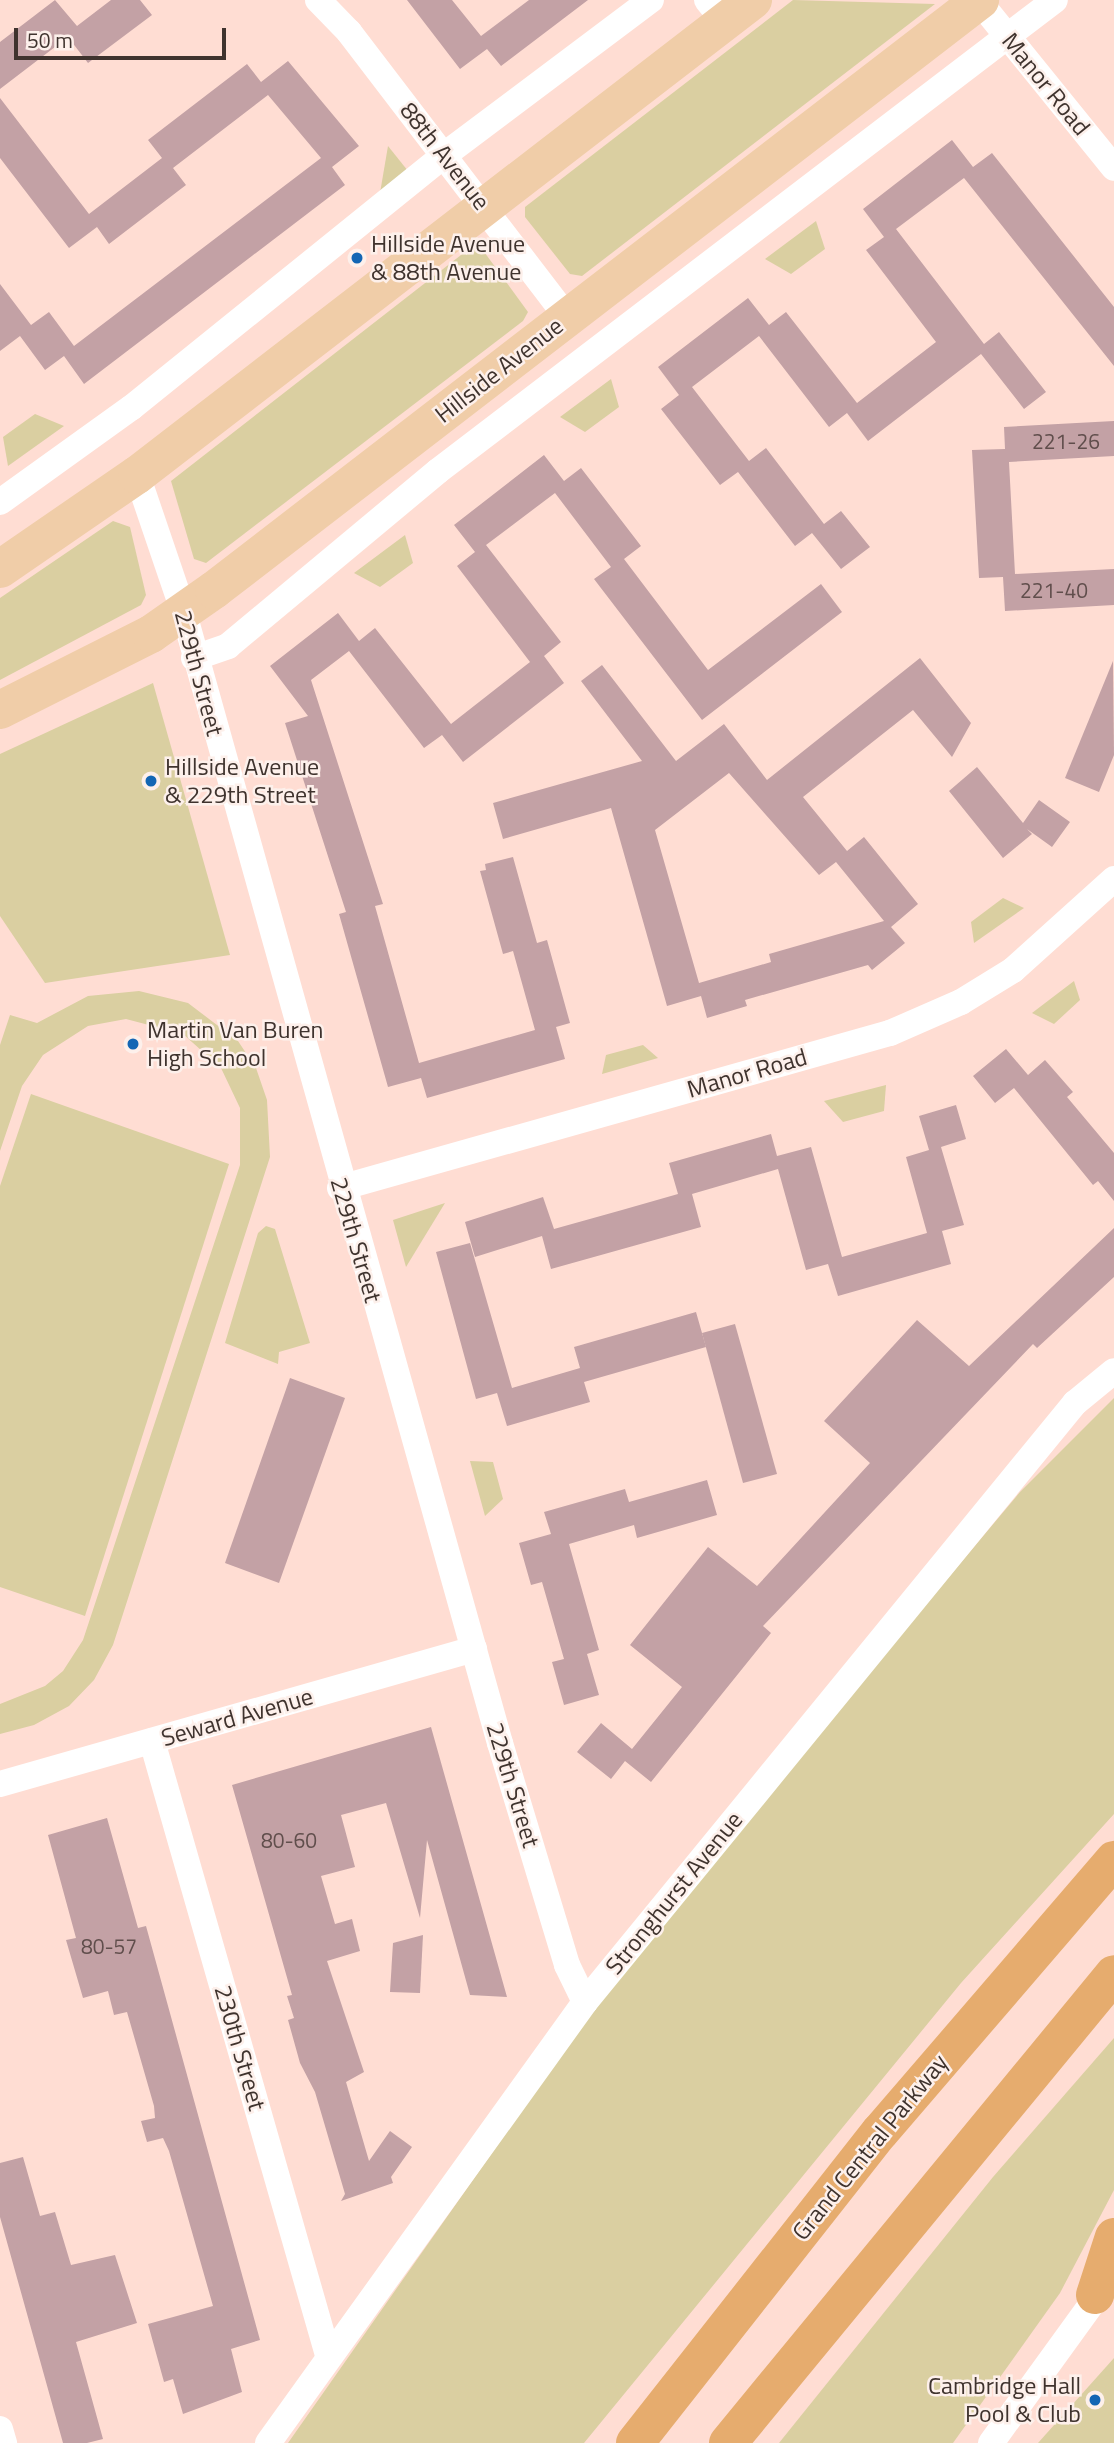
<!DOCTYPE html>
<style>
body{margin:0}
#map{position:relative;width:1114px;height:2443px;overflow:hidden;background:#ffddd3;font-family:"Titillium Web",sans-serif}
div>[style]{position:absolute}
.green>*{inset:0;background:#dacfa1}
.building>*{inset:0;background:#c3a1a5}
.street>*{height:26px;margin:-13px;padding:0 13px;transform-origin:13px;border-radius:13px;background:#fff}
.primary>*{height:38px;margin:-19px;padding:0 19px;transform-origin:19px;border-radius:19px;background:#f0cda8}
.highway>*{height:38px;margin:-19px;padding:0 19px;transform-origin:19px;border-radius:19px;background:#e6ac6e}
.dots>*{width:19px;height:19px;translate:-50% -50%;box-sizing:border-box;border:4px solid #fdf0eb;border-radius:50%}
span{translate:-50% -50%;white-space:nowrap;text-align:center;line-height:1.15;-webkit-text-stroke:5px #fdf0eb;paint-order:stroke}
.number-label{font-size:21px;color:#604e4c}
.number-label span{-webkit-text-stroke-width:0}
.street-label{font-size:24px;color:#3f332e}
.poi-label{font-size:24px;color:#3f332e}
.left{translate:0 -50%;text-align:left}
.right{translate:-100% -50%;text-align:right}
.scale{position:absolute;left:14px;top:28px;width:212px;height:32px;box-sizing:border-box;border:4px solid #3f332e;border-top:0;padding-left:9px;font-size:21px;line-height:24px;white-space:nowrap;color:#3f332e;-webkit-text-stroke:5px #fdf0eb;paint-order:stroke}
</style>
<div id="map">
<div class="green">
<div style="clip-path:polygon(793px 0,935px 4px,582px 276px,570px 274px,525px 217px,525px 207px)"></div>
<div style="clip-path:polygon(388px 146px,408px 171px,380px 193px)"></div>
<div style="clip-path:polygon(816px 221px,825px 249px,791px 274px,765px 259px)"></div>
<div style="clip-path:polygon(470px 248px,482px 249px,528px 312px,523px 321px,206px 563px,194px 559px,171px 481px)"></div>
<div style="clip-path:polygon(611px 379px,619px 407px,585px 432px,560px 417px)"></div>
<div style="clip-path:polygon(35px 414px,64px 426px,8px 466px,3px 437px)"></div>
<div style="clip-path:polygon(113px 521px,130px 527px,146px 595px,141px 605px,0 680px,0 598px)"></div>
<div style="clip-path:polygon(405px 535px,413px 563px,380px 587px,354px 573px)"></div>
<div style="clip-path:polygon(153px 683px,230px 955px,45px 983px,0 916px,0 754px)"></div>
<div style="clip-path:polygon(1003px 898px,1024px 908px,974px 943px,971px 922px)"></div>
<div style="clip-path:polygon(1074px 981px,1080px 1000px,1054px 1024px,1032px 1013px)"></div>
<div style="clip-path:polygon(139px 991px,188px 1003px,238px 1041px,256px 1068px,267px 1100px,270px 1157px,113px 1645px,94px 1680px,69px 1706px,34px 1725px,0 1734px,0 1704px,45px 1686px,63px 1671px,83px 1640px,240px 1165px,240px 1108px,221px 1068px,183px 1034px,126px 1019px,88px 1026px,43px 1055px,22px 1086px,0 1151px,0 1045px,10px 1015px,37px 1023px,88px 996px)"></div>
<div style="clip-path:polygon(643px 1045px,658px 1058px,602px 1074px,606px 1055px)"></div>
<div style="clip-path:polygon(886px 1085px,884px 1111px,843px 1122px,824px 1101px)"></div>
<div style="clip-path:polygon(31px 1094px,229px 1164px,85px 1616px,0 1587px,0 1186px)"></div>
<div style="clip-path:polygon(445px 1203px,406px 1267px,393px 1220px)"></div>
<div style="clip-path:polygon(266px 1226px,275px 1229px,310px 1343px,279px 1352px,278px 1364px,225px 1343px,258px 1233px)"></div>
<div style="clip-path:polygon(1114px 1398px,1114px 1814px,961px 1983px,584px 2443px,288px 2443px,624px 1965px,1020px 1492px)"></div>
<div style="clip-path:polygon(470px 1461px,493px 1462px,503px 1499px,485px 1516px)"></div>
<div style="clip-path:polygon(1114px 2038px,1114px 2190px,1060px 2293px,953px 2443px,779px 2443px,993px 2177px)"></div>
<div style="clip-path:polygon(1114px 2358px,1114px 2443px,1038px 2443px)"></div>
</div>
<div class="building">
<div style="clip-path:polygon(55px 0,77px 26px,111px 0,140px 0,152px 15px,88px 63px,68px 37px,0 89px,0 42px)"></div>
<div style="clip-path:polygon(407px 0,452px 0,481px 36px,529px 0,588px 0,501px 66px,487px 49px,460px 69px)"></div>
<div style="clip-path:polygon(288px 61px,359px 146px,332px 167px,345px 185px,84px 384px,64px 356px,45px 370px,20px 336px,0 351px,0 284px,31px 325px,49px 312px,74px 346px,321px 158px,268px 95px,173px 168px,186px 185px,109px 244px,97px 227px,69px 248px,0 158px,0 98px,89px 214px,162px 158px,148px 140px,247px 64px,261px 82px)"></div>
<div style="clip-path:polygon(952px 140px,973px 167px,992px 153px,1114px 307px,1114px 366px,964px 178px,896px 229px,984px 344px,999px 332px,1046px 392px,1024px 409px,981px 354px,868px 441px,847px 413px,829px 427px,759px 336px,692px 387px,749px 461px,766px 448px,824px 524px,841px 511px,870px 547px,841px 569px,812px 533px,795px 546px,738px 472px,720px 485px,661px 409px,679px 395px,658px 367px,748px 298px,769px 325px,786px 312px,857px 403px,936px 342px,866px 250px,884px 237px,863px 209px)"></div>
<div style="clip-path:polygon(1114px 421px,1114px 456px,1009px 462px,1015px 574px,1114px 569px,1114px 605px,1005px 611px,1003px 577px,979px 578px,972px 450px,1005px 449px,1004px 427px)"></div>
<div style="clip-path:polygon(544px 455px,564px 481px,581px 468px,641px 546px,624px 559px,708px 670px,821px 584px,842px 612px,702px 720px,594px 579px,611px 567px,555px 493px,486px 545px,561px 642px,544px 656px,564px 683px,463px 762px,442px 735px,424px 748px,349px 651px,311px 680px,383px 904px,375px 906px,419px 1063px,535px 1030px,513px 951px,503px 954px,480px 871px,486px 870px,485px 864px,513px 857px,537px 943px,547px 940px,570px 1023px,556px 1027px,565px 1059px,427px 1098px,421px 1078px,388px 1087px,339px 914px,346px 912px,285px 723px,308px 716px,270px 666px,338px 613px,359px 641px,375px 628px,451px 724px,530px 662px,457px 566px,475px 552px,454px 525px)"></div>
<div style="clip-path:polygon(evenodd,920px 658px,971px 723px,952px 757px,913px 710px,803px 797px,847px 851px,864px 837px,918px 904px,891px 927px,905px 943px,872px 970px,868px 965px,745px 1000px,747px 1006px,707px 1018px,701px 996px,667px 1006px,611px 808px,503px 839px,493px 803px,642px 761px,581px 681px,602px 665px,676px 761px,724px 724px,767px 780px,920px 658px,729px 773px,819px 875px,836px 862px,884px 921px,769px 954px,771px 962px,699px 983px,655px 830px,729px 773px)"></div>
<div style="clip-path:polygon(1113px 661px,1114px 755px,1099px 792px,1065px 778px)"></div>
<div style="clip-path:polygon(977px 767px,1023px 823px,1039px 800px,1070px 822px,1052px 847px,1027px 829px,1032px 834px,1003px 858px,949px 791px)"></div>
<div style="clip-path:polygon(1006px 1049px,1028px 1075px,1045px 1060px,1073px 1092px,1067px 1097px,1114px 1153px,1114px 1201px,1098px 1181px,1093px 1185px,1014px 1088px,995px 1103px,973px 1076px)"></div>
<div style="clip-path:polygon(956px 1105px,966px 1139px,941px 1147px,964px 1225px,942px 1231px,951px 1264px,838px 1296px,828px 1264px,806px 1270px,778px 1169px,692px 1194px,701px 1227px,551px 1269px,542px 1236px,475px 1257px,465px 1222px,543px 1197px,554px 1229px,622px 1210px,678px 1194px,669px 1163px,771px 1134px,777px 1156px,811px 1147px,842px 1257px,927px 1233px,906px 1157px,929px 1150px,919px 1116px)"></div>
<div style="clip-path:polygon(1114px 1228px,1114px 1277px,1037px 1348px,1033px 1344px,763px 1626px,771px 1633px,651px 1782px,625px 1761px,611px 1779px,577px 1752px,601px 1723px,632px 1749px,682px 1687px,630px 1645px,708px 1547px,757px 1586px,870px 1463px,824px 1421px,917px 1320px,969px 1366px)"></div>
<div style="clip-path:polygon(470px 1243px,512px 1388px,580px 1368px,574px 1347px,696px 1312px,706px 1347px,584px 1382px,590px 1402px,507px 1426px,497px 1393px,476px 1399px,436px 1252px)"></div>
<div style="clip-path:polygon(735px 1324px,777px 1474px,743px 1483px,702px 1333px)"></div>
<div style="clip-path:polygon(290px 1378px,345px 1398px,279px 1583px,225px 1563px)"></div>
<div style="clip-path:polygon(707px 1480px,717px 1515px,637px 1538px,634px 1525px,569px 1544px,599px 1650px,587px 1654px,599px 1695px,564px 1705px,552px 1662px,564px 1659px,542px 1582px,531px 1585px,519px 1543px,551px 1534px,544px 1512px,625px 1489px,629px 1502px)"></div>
<div style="clip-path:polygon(431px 1727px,507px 1997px,470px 1995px,427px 1840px,420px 1918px,386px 1803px,341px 1815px,355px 1867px,321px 1876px,335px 1924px,352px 1919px,360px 1951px,327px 1961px,364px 2072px,346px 2082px,369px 2161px,390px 2131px,412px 2147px,391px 2177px,393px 2183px,341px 2201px,345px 2194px,315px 2092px,300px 2063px,288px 2020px,294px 2018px,287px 1996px,292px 1995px,232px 1785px)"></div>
<div style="clip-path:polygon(107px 1818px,138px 1928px,146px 1926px,260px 2340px,231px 2349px,242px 2392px,183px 2414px,173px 2379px,164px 2382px,148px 2324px,213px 2306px,169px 2151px,163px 2138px,147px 2142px,141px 2121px,155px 2118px,154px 2106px,127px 2012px,114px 2015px,108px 1991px,83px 1998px,66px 1940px,76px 1938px,48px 1835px)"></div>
<div style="clip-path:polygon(423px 1935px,420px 1993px,390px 1992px,393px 1943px)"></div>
<div style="clip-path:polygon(23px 2157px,40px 2216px,55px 2212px,71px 2265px,115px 2255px,137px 2323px,76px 2342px,103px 2439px,87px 2443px,63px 2443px,0 2217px,0 2163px)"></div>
</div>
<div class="street">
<div style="left:318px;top:0;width:45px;rotate:45.9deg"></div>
<div style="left:349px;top:32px;width:359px;rotate:52.6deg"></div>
<div style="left:707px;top:0;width:28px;rotate:51deg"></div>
<div style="left:978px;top:0;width:216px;rotate:51deg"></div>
<div style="left:137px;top:475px;width:143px;rotate:71.2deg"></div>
<div style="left:183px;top:610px;width:1177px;rotate:74.37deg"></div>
<div style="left:500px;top:1743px;width:232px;rotate:73.2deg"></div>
<div style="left:567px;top:1965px;width:41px;rotate:64.1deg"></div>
<div style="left:0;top:502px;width:161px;rotate:-35.7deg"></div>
<div style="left:131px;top:408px;width:401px;rotate:-38.9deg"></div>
<div style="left:443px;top:156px;width:260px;rotate:-36.9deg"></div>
<div style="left:194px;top:658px;width:36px;rotate:-19deg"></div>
<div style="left:228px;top:646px;width:273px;rotate:-39.8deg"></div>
<div style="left:438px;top:471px;width:776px;rotate:-37.36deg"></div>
<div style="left:340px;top:1188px;width:571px;rotate:-15.74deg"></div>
<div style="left:890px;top:1033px;width:77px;rotate:-23.6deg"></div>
<div style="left:961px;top:1002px;width:61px;rotate:-31.6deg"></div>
<div style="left:1013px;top:970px;width:136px;rotate:-42deg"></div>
<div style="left:152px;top:1741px;width:639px;rotate:74.01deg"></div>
<div style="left:0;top:1784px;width:493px;rotate:-15.9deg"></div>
<div style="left:0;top:2429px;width:15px;rotate:74deg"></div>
<div style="left:268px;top:2443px;width:543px;rotate:-54.29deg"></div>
<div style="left:585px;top:2002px;width:774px;rotate:-50.72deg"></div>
<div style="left:1075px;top:1403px;width:50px;rotate:-39.4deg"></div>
<div style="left:991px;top:2443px;width:198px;rotate:-54.1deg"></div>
</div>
<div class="primary">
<div style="left:0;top:569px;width:166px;rotate:-34.5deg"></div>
<div style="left:137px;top:475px;width:778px;rotate:-37.64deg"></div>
<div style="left:0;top:710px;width:169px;rotate:-26.7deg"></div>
<div style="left:151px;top:634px;width:77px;rotate:-34.9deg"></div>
<div style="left:214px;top:590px;width:967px;rotate:-37.6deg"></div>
</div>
<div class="highway">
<div style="left:1095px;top:2295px;width:61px;rotate:-71.9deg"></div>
<div style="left:635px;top:2443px;width:396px;rotate:-51.8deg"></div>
<div style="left:880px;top:2132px;width:359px;rotate:-49.3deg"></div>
<div style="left:728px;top:2443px;width:607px;rotate:-50.54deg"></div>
</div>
<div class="dots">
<div style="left:357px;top:258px;background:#1366b4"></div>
<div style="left:151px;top:781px;background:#1366b4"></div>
<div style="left:133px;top:1044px;background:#1366b4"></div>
<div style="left:1095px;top:2400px;background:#1366b4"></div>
</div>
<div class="number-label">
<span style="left:1066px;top:441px">221-26</span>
<span style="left:1054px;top:590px">221-40</span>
<span style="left:289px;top:1840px">80-60</span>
<span style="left:109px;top:1946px">80-57</span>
</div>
<div class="street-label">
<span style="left:1046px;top:84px;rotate:51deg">Manor Road</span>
<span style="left:445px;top:156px;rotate:52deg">88th Avenue</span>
<span style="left:499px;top:370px;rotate:-38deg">Hillside Avenue</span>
<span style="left:199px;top:673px;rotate:75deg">229th Street</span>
<span style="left:747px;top:1073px;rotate:-16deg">Manor Road</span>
<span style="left:356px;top:1240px;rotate:74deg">229th Street</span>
<span style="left:237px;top:1717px;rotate:-16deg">Seward Avenue</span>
<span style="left:513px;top:1785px;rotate:73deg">229th Street</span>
<span style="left:674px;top:1893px;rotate:-51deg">Stronghurst Avenue</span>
<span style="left:240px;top:2048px;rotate:74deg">230th Street</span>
<span style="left:870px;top:2147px;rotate:-51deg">Grand Central Parkway</span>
</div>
<div class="poi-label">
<span class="left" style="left:371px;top:258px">Hillside Avenue<br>&amp; 88th Avenue</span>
<span class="left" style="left:165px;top:781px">Hillside Avenue<br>&amp; 229th Street</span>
<span class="left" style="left:147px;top:1044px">Martin Van Buren<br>High School</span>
<span class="right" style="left:1081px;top:2400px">Cambridge Hall<br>Pool &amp; Club</span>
</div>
<div class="scale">50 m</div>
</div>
